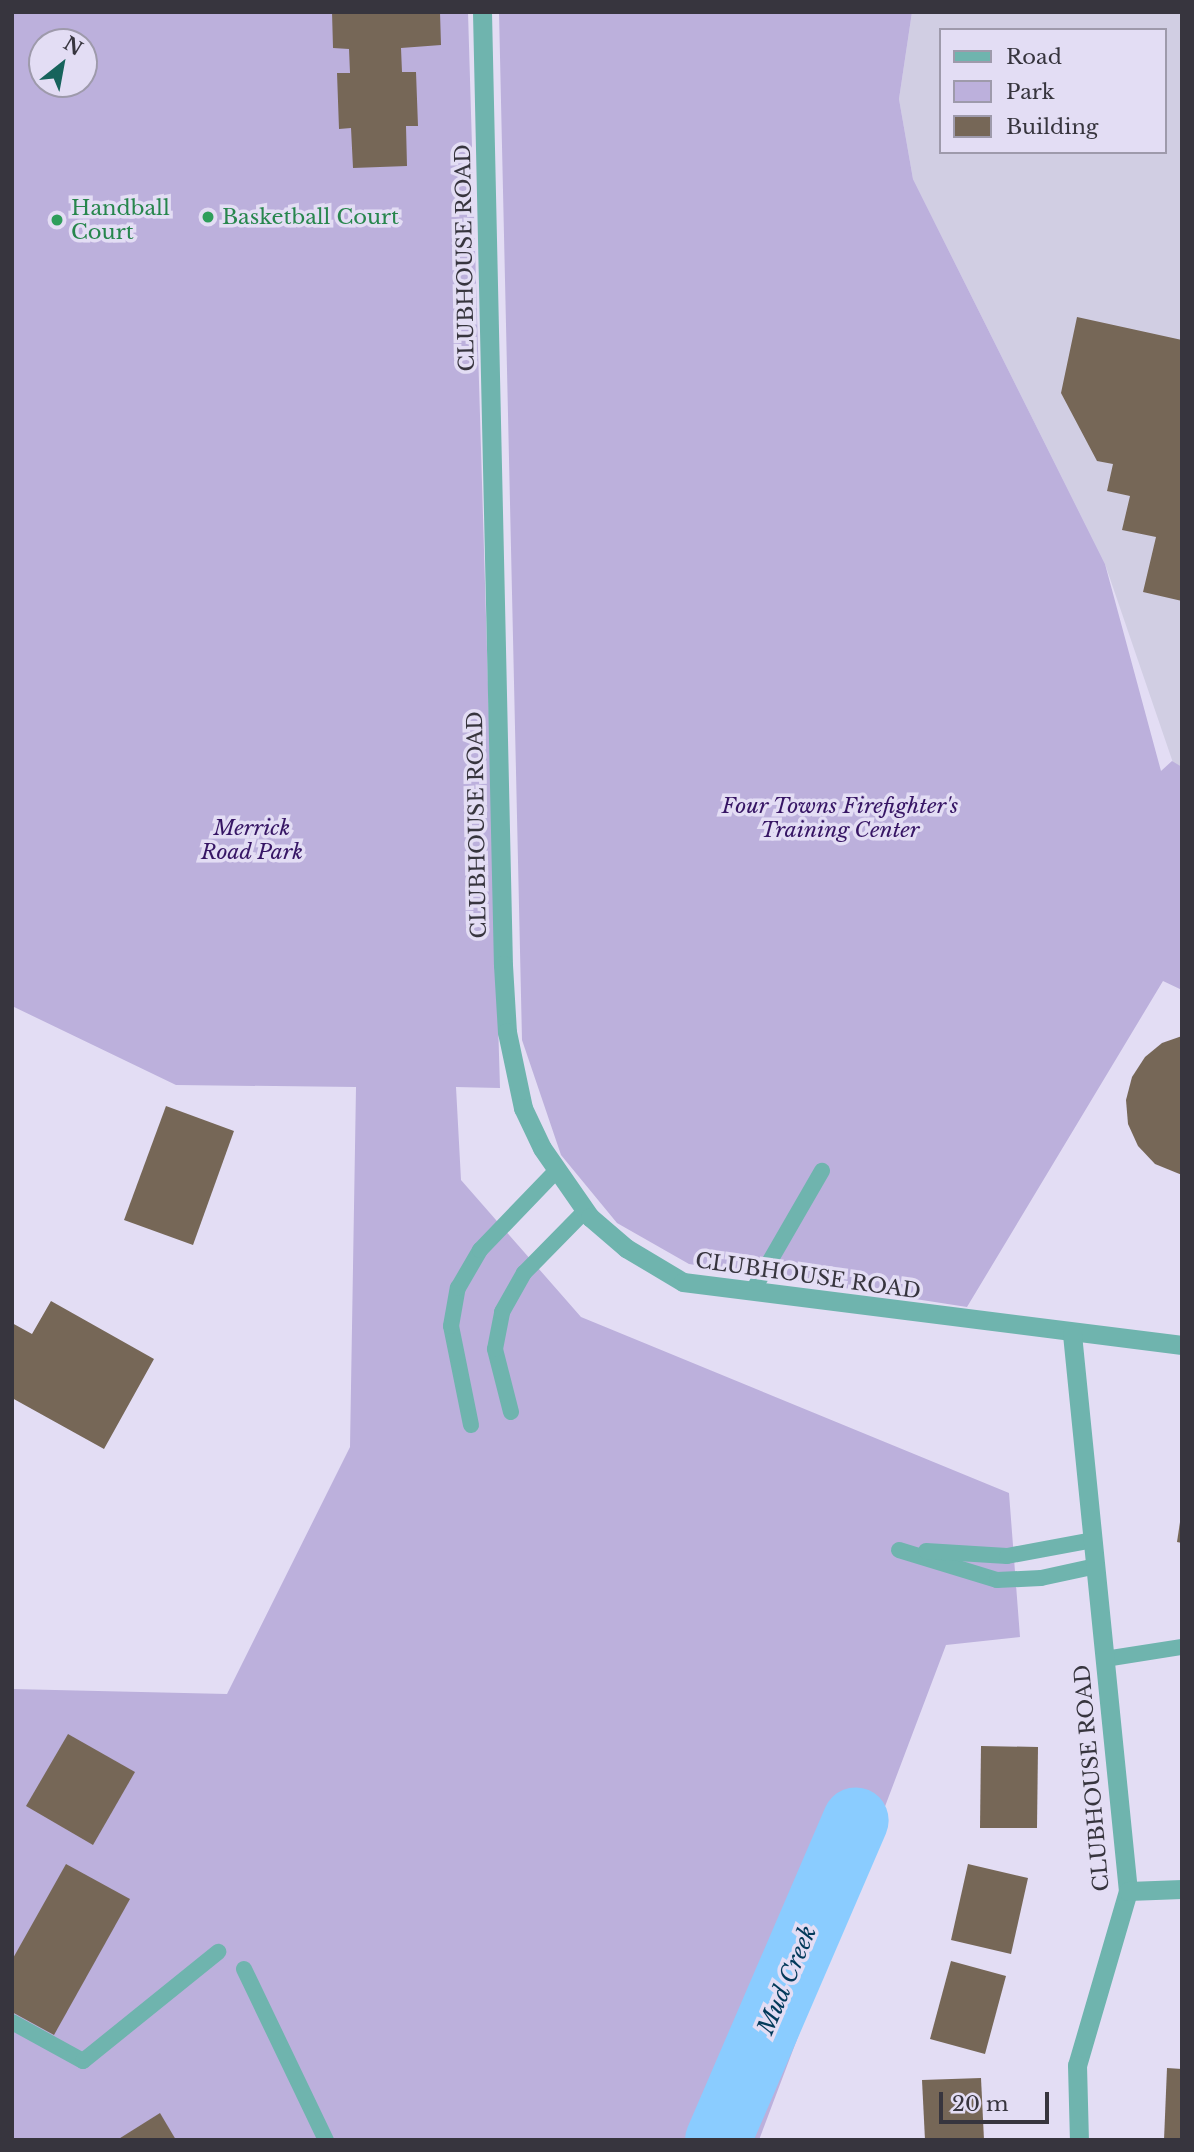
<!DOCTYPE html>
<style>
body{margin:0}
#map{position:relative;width:1194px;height:2152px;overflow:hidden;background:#e3ddf4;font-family:"Libre Baskerville",serif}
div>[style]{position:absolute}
.commercial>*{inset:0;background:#d1cee3}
.green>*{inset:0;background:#bcb0dc}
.river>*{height:66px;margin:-33px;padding:0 33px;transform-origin:33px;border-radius:33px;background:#8accff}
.building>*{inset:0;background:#766757}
.service>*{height:16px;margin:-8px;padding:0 8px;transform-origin:8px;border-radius:8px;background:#6fb4ae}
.minor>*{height:19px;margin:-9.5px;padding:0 9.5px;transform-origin:9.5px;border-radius:9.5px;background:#6fb4ae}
.dots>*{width:19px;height:19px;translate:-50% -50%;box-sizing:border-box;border:4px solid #e3ddf4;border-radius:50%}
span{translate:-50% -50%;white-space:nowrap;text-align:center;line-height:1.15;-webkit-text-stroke:7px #e3ddf4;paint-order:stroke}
.leisure-label{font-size:21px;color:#27864d}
.left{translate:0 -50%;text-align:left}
.street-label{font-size:21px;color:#37353e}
.park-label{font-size:21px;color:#361564;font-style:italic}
.water-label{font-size:23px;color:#033a5a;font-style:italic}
.frame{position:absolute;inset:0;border:14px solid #37353e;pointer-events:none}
.legend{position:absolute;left:939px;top:28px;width:228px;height:126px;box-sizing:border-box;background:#e3ddf4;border:2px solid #9e9aab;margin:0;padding:9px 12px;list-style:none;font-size:21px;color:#37353e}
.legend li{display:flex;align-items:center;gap:14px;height:35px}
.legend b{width:35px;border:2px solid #9e9aab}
.north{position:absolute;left:28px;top:28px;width:70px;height:70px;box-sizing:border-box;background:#e3ddf4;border:2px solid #9e9aab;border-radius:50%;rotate:31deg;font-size:19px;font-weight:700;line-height:28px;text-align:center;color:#37353e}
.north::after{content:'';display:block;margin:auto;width:24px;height:32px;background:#17635c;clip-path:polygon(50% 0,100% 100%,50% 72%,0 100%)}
.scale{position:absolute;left:939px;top:2092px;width:110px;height:32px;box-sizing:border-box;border:4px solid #37353e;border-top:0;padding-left:9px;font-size:21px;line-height:24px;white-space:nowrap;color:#37353e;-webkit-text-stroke:5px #e3ddf4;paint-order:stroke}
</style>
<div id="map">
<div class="commercial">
<div style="clip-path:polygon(evenodd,912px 12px,1182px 12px,1182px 789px,1105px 564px,913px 179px,899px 99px,912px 12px,940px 30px,1164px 30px,1164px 152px,940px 152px,940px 30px)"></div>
</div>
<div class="green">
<div style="clip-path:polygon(evenodd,12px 12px,468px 12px,500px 1088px,456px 1087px,461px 1180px,581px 1317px,1009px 1493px,1020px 1637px,946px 1645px,759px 2140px,12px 2140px,12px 1689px,227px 1694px,350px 1447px,356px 1087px,176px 1085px,12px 1006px,12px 12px,42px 42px,84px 42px,84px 84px,42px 84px,42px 42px)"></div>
<div style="clip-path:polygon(499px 12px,912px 12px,899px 99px,913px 179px,1105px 564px,1161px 771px,1172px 761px,1182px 767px,1182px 990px,1163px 981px,967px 1307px,689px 1264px,617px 1223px,561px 1155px,522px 1040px)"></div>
</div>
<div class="river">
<div style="left:718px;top:2140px;width:348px;rotate:-66.7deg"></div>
</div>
<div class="building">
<div style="clip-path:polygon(332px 12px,440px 12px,441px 45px,401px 48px,402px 72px,416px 72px,418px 126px,406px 126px,407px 166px,353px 168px,351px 128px,339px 129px,337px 73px,350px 73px,349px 49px,333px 48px)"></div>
<div style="clip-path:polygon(1077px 317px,1182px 340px,1182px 601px,1143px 592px,1156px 537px,1122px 530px,1130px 496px,1107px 491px,1113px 464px,1097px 461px,1061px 393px)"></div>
<div style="clip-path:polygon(1182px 1036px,1182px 1175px,1155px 1164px,1138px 1146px,1128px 1124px,1126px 1100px,1132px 1077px,1145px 1057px,1162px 1043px)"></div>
<div style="clip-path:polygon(166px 1106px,234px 1131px,193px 1245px,124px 1220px)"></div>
<div style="clip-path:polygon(51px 1301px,154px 1359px,104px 1449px,12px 1398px,12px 1323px,32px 1334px)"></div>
<div style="clip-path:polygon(1180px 1522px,1182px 1522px,1182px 1543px,1177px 1542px)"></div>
<div style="clip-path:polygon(68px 1734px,135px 1772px,93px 1845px,26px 1806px)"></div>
<div style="clip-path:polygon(981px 1746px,1038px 1747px,1037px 1828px,980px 1828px)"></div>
<div style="clip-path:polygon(66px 1864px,130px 1899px,54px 2035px,12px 2012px,12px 1960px)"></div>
<div style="clip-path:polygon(968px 1864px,1028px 1878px,1011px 1954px,951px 1940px)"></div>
<div style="clip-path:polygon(951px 1961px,1006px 1976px,985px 2054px,930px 2039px)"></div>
<div style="clip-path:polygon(1167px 2068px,1182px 2069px,1182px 2140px,1164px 2140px)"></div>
<div style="clip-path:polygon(981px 2078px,984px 2140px,925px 2140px,922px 2080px)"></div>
<div style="clip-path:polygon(160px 2113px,176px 2140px,117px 2140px)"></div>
</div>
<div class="service">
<div style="left:752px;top:1292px;width:140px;rotate:-60deg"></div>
<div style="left:511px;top:1412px;width:65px;rotate:-104.3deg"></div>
<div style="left:495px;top:1349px;width:38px;rotate:-79deg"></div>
<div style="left:502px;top:1312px;width:45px;rotate:-60.6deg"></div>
<div style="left:524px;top:1273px;width:88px;rotate:-45.5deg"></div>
<div style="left:471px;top:1425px;width:101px;rotate:-101.4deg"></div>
<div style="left:451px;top:1326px;width:39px;rotate:-80deg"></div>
<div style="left:458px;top:1288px;width:44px;rotate:-59.9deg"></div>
<div style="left:480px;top:1250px;width:111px;rotate:-46.1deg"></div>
<div style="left:899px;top:1550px;width:102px;rotate:17deg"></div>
<div style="left:997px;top:1580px;width:44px;rotate:-2.6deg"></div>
<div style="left:1041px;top:1578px;width:56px;rotate:-12.3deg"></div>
<div style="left:926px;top:1551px;width:81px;rotate:3.5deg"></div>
<div style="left:1007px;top:1556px;width:87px;rotate:-10.5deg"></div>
<div style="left:1105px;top:1659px;width:78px;rotate:-8.9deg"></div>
<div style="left:244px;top:1969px;width:190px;rotate:64.4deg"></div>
<div style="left:12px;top:2022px;width:81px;rotate:28.8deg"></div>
<div style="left:83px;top:2061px;width:174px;rotate:-38.9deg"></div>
</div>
<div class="minor">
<div style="left:482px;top:12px;width:953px;rotate:88.74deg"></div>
<div style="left:503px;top:965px;width:67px;rotate:86.6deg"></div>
<div style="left:507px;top:1032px;width:78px;rotate:78.1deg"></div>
<div style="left:523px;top:1108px;width:44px;rotate:64.6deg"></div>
<div style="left:542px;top:1148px;width:84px;rotate:55.2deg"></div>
<div style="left:590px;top:1217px;width:48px;rotate:40.7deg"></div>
<div style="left:626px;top:1248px;width:66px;rotate:30.8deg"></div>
<div style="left:683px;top:1282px;width:503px;rotate:7.2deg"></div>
<div style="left:1072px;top:1334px;width:560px;rotate:84.26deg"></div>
<div style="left:1128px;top:1891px;width:181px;rotate:106.3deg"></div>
<div style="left:1077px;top:2065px;width:75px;rotate:88.5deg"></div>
<div style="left:1128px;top:1891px;width:54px;rotate:-2.1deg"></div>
</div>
<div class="dots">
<div style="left:208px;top:217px;background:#2e9e5b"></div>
<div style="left:57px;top:220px;background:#2e9e5b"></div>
</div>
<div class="leisure-label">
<span class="left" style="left:71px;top:220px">Handball<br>Court</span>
<span class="left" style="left:222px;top:217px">Basketball Court</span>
</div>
<div class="street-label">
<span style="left:465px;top:258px;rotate:-91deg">CLUBHOUSE ROAD</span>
<span style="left:477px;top:825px;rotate:-91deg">CLUBHOUSE ROAD</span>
<span style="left:808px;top:1276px;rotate:8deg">CLUBHOUSE ROAD</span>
<span style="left:1092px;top:1778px;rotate:-95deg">CLUBHOUSE ROAD</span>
</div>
<div class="park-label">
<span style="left:840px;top:818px">Four Towns Firefighter's<br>Training Center</span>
<span style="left:252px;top:840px">Merrick<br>Road Park</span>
</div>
<div class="water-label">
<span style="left:787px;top:1980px;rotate:-67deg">Mud Creek</span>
</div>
<div class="frame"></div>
<ul class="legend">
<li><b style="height:9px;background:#6fb4ae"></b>Road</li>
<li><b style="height:19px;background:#bcb0dc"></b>Park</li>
<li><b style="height:19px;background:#766757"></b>Building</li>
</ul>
<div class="north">N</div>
<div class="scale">20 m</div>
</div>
